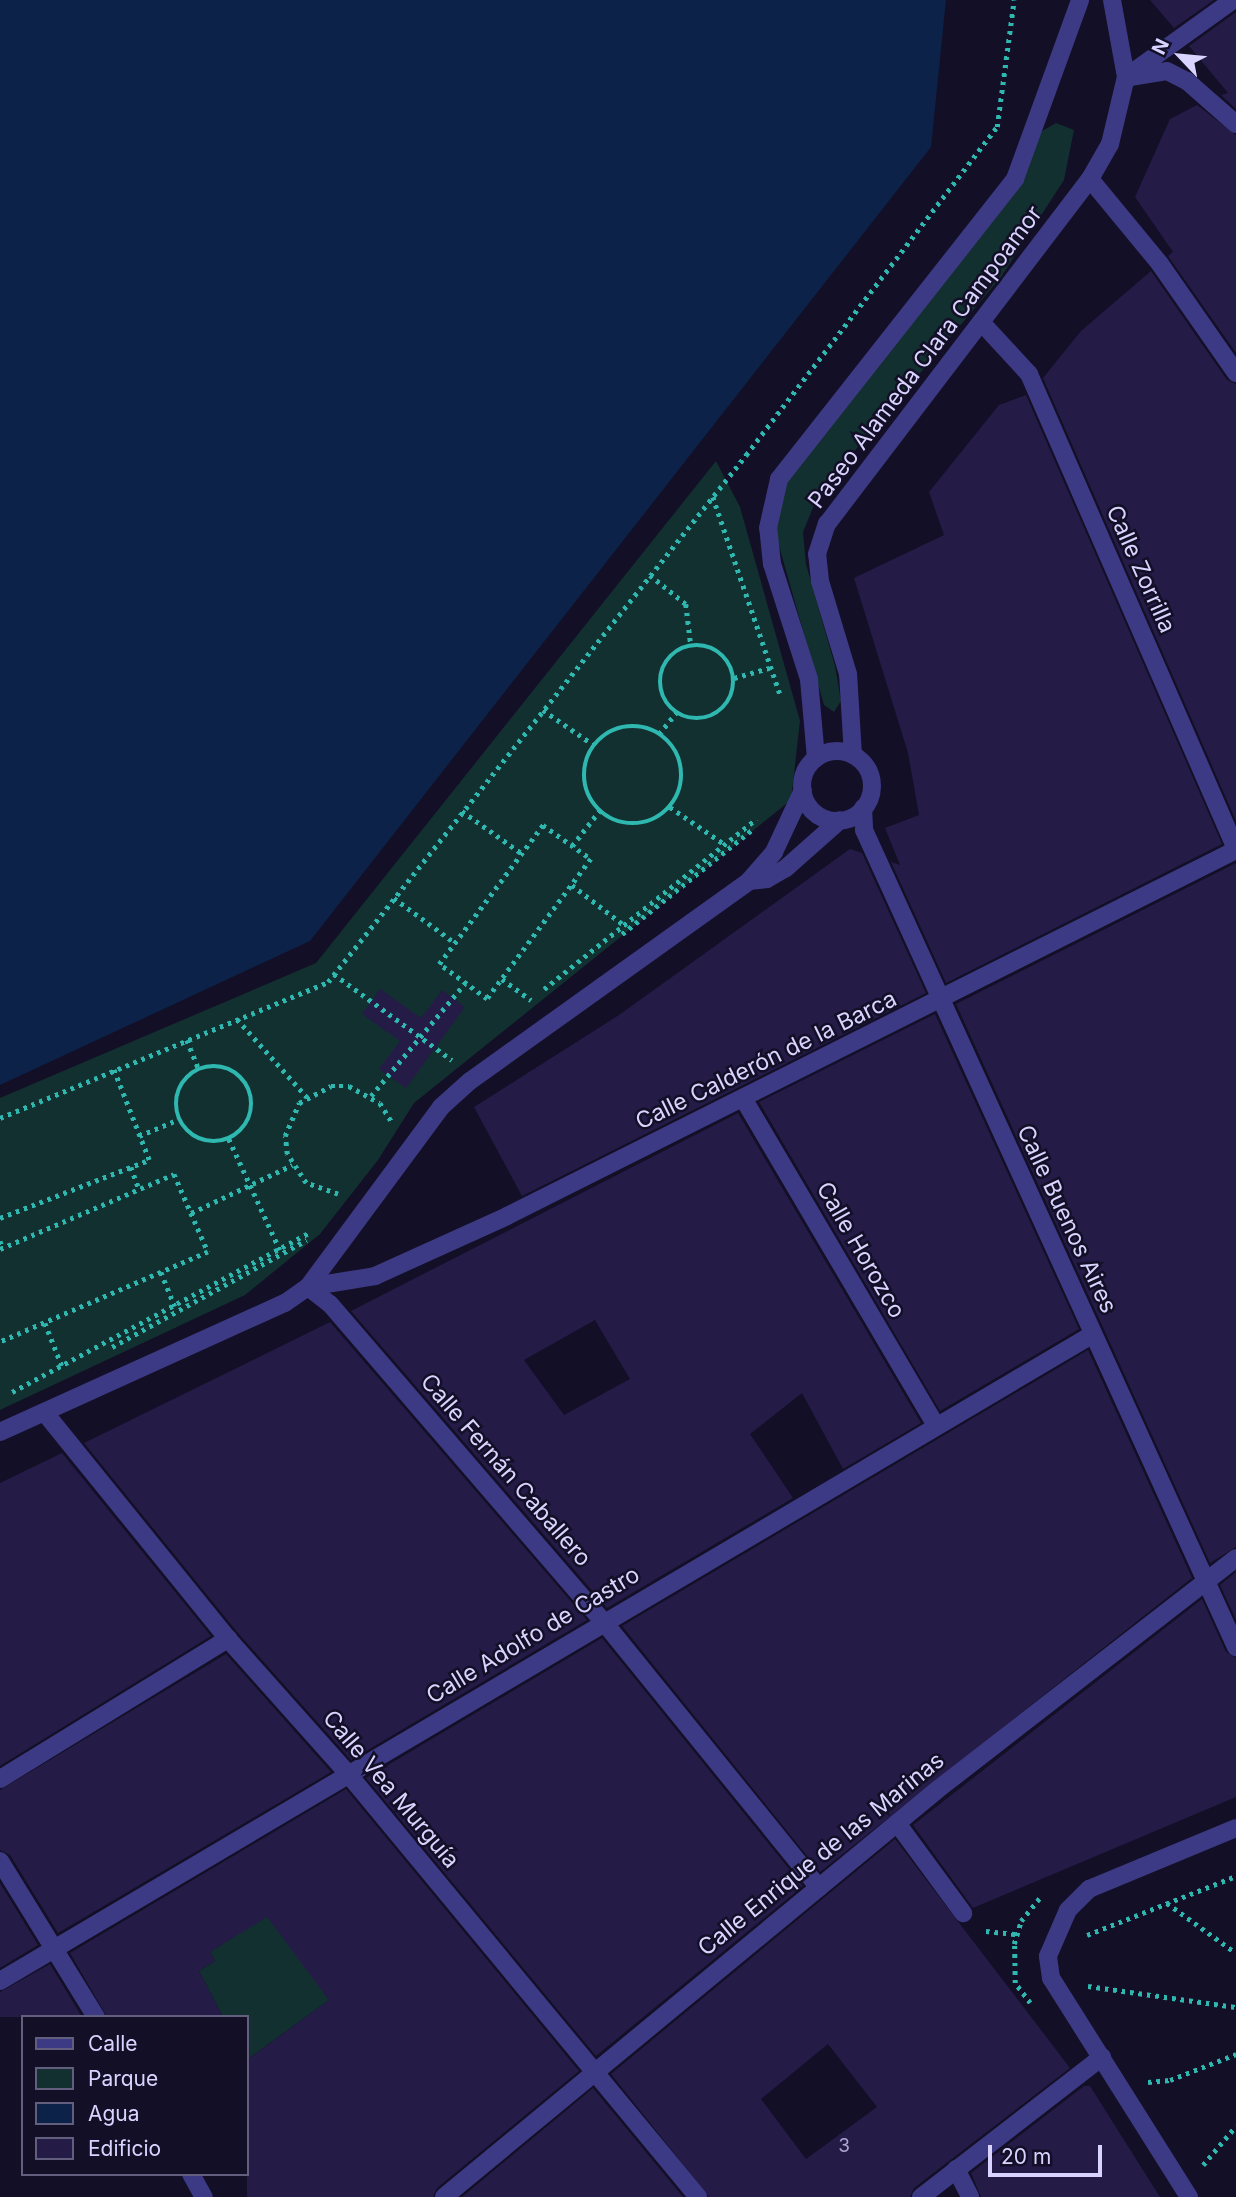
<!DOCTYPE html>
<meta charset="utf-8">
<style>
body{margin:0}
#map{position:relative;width:1236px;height:2197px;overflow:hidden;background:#130f26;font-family:Inter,sans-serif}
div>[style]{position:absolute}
.green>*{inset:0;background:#12302f}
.water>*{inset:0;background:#0c2248}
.building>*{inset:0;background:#241b47}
.path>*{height:4.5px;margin-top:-2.25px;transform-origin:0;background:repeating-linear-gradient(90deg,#2fb8b0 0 3.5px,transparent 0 8.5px)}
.path>.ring{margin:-2.25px;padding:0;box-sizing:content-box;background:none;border:4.5px solid #2fb8b0;border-radius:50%}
.minor>*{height:18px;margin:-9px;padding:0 9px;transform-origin:9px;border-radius:9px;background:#3d3a85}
.minor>.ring{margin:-9px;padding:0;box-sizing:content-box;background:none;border:18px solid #3d3a85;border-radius:50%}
span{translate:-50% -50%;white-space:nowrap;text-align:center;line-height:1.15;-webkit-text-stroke:5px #130f26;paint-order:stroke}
.number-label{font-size:19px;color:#aca6d1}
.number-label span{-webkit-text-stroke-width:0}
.street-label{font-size:23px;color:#d9d4ff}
.legend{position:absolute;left:21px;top:2015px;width:228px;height:161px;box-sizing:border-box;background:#130f26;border:2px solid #625e7d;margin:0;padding:9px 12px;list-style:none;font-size:21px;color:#d9d4ff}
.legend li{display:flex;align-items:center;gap:14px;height:35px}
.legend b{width:35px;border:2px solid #625e7d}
.north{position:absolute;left:1145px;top:21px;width:70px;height:70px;-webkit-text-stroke:5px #130f26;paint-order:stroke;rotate:296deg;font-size:19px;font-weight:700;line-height:28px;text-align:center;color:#d9d4ff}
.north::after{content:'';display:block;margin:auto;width:24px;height:32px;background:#d9d4ff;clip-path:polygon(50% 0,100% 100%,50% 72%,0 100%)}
.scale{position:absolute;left:988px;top:2145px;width:114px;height:32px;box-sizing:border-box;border:4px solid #d9d4ff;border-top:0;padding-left:9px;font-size:21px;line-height:24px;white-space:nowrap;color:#d9d4ff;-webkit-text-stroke:5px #130f26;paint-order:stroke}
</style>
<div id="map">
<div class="green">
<div style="clip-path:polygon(1056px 123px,1074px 130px,1064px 180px,1001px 277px,819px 493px,803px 532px,806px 564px,835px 666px,841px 701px,834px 712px,824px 705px,774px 528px,788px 472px,1042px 131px)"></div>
<div style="clip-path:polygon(716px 461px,740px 507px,800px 721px,791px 800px,414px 1103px,378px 1160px,320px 1234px,245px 1295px,0 1410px,0 1098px,316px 963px)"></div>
<div style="clip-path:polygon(232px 1860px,329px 2000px,248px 2059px,247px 2017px,223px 2017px,199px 1971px,215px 1961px,210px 1952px,232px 1938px)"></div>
</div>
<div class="water">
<div style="clip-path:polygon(0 0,946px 0,931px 147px,310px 941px,0 1085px)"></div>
</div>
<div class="building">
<div style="clip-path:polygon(1150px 0,1214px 0,1174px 28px)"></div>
<div style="clip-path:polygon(1236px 12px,1236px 109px,1221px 95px,1228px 93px,1189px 46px)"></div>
<div style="clip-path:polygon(1197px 105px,1236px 135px,1236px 353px,1168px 256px,1173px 252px,1135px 197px,1170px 119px)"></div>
<div style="clip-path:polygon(1151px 271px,1227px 380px,1236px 384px,1236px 821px,1043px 378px,1081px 331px)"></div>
<div style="clip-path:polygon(1026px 395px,1222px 844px,946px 983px,891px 862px,900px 865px,885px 828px,919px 815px,908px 753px,854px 578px,944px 535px,929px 492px,999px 405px)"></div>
<div style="clip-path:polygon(850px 849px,862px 853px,926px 993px,522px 1196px,474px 1107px,619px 1015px)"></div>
<div style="clip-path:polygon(1236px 863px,1236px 1547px,1210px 1563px,956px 1004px)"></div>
<div style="clip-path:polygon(380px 989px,421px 1018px,442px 990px,465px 1007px,406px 1088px,379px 1069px,400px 1041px,362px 1014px)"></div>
<div style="clip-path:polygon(935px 1014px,1079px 1329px,940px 1411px,759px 1102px)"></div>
<div style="clip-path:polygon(evenodd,738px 1113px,921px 1423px,843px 1469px,802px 1393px,750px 1434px,793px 1498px,607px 1608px,351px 1311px,738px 1113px,595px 1320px,630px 1379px,564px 1415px,524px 1360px,595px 1320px)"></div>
<div style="clip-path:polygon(330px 1322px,587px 1620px,351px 1760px,237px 1632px,84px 1443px)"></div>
<div style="clip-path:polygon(1088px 1350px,1192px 1578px,820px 1872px,622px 1626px)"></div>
<div style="clip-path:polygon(62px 1453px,211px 1636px,0 1766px,0 1483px)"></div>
<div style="clip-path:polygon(1236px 1572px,1236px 1620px,1220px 1585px)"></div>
<div style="clip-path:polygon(1202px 1599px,1226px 1652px,1236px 1658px,1236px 1797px,973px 1908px,913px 1825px)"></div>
<div style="clip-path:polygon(602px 1638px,803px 1886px,596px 2056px,366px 1778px)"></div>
<div style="clip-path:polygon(226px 1654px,331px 1772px,58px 1933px,10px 1855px,0 1850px,0 1790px)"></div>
<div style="clip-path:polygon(346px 1789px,579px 2071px,437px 2188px,433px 2197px,247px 2197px,247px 2060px,329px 2000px,267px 1917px,210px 1952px,215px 1961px,199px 1971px,223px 2017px,107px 2017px,70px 1953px)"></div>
<div style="clip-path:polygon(evenodd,895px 1839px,1070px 2068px,914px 2188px,910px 2197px,709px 2197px,611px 2074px,895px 1839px,828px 2044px,877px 2107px,806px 2159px,761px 2099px,828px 2044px)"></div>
<div style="clip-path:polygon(0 1883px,38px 1945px,0 1968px)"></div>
<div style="clip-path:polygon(50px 1964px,82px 2017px,0 2017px,0 1992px)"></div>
<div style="clip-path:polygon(1084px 2086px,1090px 2086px,1160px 2197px,981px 2197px,971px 2173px)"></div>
<div style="clip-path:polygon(593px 2088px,683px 2197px,462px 2197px)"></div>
</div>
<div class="path">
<div style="left:713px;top:497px;width:208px;rotate:71.2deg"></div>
<div style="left:650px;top:575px;width:46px;rotate:38.9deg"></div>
<div style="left:686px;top:604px;width:42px;rotate:83.2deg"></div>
<div class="ring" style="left:660px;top:645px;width:69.5px;height:69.5px"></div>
<div style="left:734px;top:678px;width:37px;rotate:-16deg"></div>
<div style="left:543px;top:710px;width:62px;rotate:34.5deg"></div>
<div class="ring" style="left:584px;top:726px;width:93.5px;height:93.5px"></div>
<div style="left:659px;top:734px;width:28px;rotate:-51deg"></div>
<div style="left:670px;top:807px;width:65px;rotate:34.4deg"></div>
<div style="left:462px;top:811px;width:72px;rotate:35.4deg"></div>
<div style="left:543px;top:825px;width:59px;rotate:35.3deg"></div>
<div style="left:591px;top:859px;width:174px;rotate:126.6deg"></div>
<div style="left:487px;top:999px;width:59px;rotate:-143.9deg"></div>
<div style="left:439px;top:964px;width:174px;rotate:-53.2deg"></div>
<div style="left:572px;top:846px;width:46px;rotate:-52.1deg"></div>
<div style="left:572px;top:885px;width:66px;rotate:37.6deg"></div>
<div style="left:394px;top:898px;width:76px;rotate:36.4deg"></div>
<div style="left:622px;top:934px;width:166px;rotate:-38.7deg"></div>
<div style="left:334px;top:974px;width:146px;rotate:36.1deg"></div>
<div style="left:502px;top:979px;width:36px;rotate:36deg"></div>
<div style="left:544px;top:989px;width:272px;rotate:-38.7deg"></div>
<div style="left:237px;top:1019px;width:105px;rotate:48.1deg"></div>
<div style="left:187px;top:1040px;width:32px;rotate:68deg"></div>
<div class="ring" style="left:176px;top:1066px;width:71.5px;height:71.5px"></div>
<div style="left:371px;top:1096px;width:147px;rotate:-50.2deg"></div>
<div style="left:0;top:1118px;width:355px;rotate:-22.5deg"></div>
<div style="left:328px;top:982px;width:673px;rotate:-51.58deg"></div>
<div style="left:746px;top:455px;width:413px;rotate:-52.6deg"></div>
<div style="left:997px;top:127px;width:128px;rotate:-82.4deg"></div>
<div style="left:139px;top:1136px;width:43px;rotate:-23deg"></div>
<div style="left:229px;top:1139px;width:122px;rotate:65.3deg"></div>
<div style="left:131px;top:1167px;width:23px;rotate:70deg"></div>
<div style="left:338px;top:1194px;width:34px;rotate:-161deg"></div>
<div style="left:306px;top:1183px;width:35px;rotate:-123deg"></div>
<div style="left:287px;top:1154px;width:18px;rotate:-96deg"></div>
<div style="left:285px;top:1136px;width:36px;rotate:-67deg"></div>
<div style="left:299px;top:1103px;width:36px;rotate:-28deg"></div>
<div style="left:331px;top:1086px;width:18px"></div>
<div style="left:349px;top:1086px;width:35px;rotate:29deg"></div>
<div style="left:380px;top:1103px;width:22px;rotate:58deg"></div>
<div style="left:191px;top:1213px;width:112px;rotate:-25.4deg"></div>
<div style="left:0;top:1218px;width:160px;rotate:-21.3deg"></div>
<div style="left:149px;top:1160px;width:97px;rotate:-111.3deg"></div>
<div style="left:0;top:1241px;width:8px;rotate:67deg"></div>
<div style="left:0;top:1249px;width:189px;rotate:-23.3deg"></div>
<div style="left:174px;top:1174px;width:85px;rotate:66.4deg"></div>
<div style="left:208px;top:1252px;width:227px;rotate:156.6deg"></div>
<div style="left:161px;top:1272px;width:37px;rotate:68deg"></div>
<div style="left:45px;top:1323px;width:46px;rotate:68.4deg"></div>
<div style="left:112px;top:1347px;width:222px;rotate:-28.8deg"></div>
<div style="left:12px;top:1392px;width:337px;rotate:-28.2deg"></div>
<div style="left:1167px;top:1903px;width:85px;rotate:35.9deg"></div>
<div style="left:986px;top:1931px;width:31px;rotate:6deg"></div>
<div style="left:1087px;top:1935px;width:160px;rotate:-21.6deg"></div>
<div style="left:1088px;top:1986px;width:149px;rotate:8.1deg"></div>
<div style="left:1030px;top:2003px;width:25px;rotate:-127deg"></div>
<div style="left:1015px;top:1983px;width:39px;rotate:-91deg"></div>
<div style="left:1014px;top:1944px;width:24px;rotate:-73deg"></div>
<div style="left:1021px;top:1921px;width:32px;rotate:-51deg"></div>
<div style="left:1148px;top:2082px;width:22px;rotate:-5deg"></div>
<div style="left:1170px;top:2080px;width:71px;rotate:-21.5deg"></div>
<div style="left:1203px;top:2165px;width:51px;rotate:-49.8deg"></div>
</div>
<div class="minor">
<div style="left:1126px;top:77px;width:132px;rotate:-35.7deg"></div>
<div style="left:1130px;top:77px;width:37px;rotate:-9deg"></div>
<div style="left:1167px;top:71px;width:22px;rotate:27deg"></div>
<div style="left:1187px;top:81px;width:65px;rotate:41.3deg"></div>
<div style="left:1090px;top:179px;width:110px;rotate:50.5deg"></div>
<div style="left:1160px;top:264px;width:133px;rotate:55.1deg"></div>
<div style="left:981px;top:322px;width:71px;rotate:47.3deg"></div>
<div style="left:1029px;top:374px;width:518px;rotate:66.45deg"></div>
<div class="ring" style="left:802px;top:751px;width:52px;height:52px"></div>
<div style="left:853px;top:755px;width:81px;rotate:-93.5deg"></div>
<div style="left:848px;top:674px;width:97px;rotate:-106.8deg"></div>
<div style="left:820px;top:581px;width:27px;rotate:-96deg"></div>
<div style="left:817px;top:554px;width:32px;rotate:-72deg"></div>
<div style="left:827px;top:524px;width:434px;rotate:-52.7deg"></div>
<div style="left:1090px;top:179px;width:40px;rotate:-60.3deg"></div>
<div style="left:1110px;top:144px;width:69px;rotate:-76.6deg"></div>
<div style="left:1126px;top:77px;width:78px;rotate:-100.3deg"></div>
<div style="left:816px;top:758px;width:79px;rotate:-95.1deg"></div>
<div style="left:809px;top:679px;width:121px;rotate:-107.8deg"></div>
<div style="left:772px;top:564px;width:36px;rotate:-96deg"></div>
<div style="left:768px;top:528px;width:50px;rotate:-77.3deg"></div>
<div style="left:779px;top:479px;width:382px;rotate:-51.8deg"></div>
<div style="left:1015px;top:179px;width:190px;rotate:-70deg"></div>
<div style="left:863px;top:808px;width:22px;rotate:87deg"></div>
<div style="left:864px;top:830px;width:898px;rotate:65.52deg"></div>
<div style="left:749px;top:881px;width:18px;rotate:-6deg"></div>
<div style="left:767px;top:879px;width:22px;rotate:-30deg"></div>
<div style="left:786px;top:868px;width:72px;rotate:-41.6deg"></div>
<div style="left:743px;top:1098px;width:381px;rotate:59.5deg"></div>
<div style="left:308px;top:1287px;width:68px;rotate:-9.3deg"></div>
<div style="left:375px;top:1276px;width:145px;rotate:-24.4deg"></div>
<div style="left:507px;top:1216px;width:816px;rotate:-26.66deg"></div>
<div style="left:308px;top:1287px;width:28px;rotate:38deg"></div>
<div style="left:330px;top:1304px;width:418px;rotate:49.3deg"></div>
<div style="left:603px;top:1621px;width:343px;rotate:51deg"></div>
<div style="left:45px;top:1413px;width:291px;rotate:51deg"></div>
<div style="left:228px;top:1639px;width:182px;rotate:48.3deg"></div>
<div style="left:349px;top:1775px;width:548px;rotate:50.41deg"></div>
<div style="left:0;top:1432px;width:313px;rotate:-24.4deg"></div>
<div style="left:285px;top:1303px;width:28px;rotate:-35deg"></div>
<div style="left:308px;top:1287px;width:224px;rotate:-53.5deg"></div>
<div style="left:441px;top:1107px;width:39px;rotate:-42deg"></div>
<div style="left:470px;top:1081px;width:343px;rotate:-35.6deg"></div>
<div style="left:749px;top:881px;width:38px;rotate:-49deg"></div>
<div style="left:774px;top:852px;width:68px;rotate:-64.9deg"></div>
<div style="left:0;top:1779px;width:268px;rotate:-31.6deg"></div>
<div style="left:897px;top:1823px;width:112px;rotate:53.7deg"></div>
<div style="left:0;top:1861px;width:183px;rotate:58.4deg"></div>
<div style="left:0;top:1981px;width:1270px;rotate:-30.62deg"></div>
<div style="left:956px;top:2169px;width:31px;rotate:63deg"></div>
<div style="left:191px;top:2174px;width:26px;rotate:61deg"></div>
<div style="left:444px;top:2197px;width:639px;rotate:-39.54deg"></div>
<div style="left:937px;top:1790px;width:378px;rotate:-37.8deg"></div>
<div style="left:921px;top:2197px;width:229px;rotate:-37.7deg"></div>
<div style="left:1189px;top:2197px;width:259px;rotate:-122.2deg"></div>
<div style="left:1051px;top:1978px;width:22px;rotate:-98deg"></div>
<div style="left:1048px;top:1956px;width:50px;rotate:-66.5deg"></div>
<div style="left:1068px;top:1910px;width:30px;rotate:-45deg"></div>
<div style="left:1089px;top:1889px;width:159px;rotate:-22.5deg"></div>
</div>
<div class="number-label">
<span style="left:844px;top:2146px">3</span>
</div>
<div class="street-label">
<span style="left:925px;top:357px;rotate:-53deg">Paseo Alameda Clara Campoamor</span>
<span style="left:1141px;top:569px;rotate:66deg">Calle Zorrilla</span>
<span style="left:766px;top:1060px;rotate:-26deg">Calle Calderón de la Barca</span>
<span style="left:1067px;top:1219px;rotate:65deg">Calle Buenos Aires</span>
<span style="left:861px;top:1250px;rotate:60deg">Calle Horozco</span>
<span style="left:506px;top:1470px;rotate:49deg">Calle Fernán Caballero</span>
<span style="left:533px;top:1635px;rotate:-31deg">Calle Adolfo de Castro</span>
<span style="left:391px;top:1789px;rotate:50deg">Calle Vea Murguía</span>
<span style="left:821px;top:1854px;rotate:-39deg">Calle Enrique de las Marinas</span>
</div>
<ul class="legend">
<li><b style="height:9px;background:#3d3a85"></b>Calle</li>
<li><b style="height:19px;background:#12302f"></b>Parque</li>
<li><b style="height:19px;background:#0c2248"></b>Agua</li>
<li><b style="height:19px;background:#241b47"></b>Edificio</li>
</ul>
<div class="north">N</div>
<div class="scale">20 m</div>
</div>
